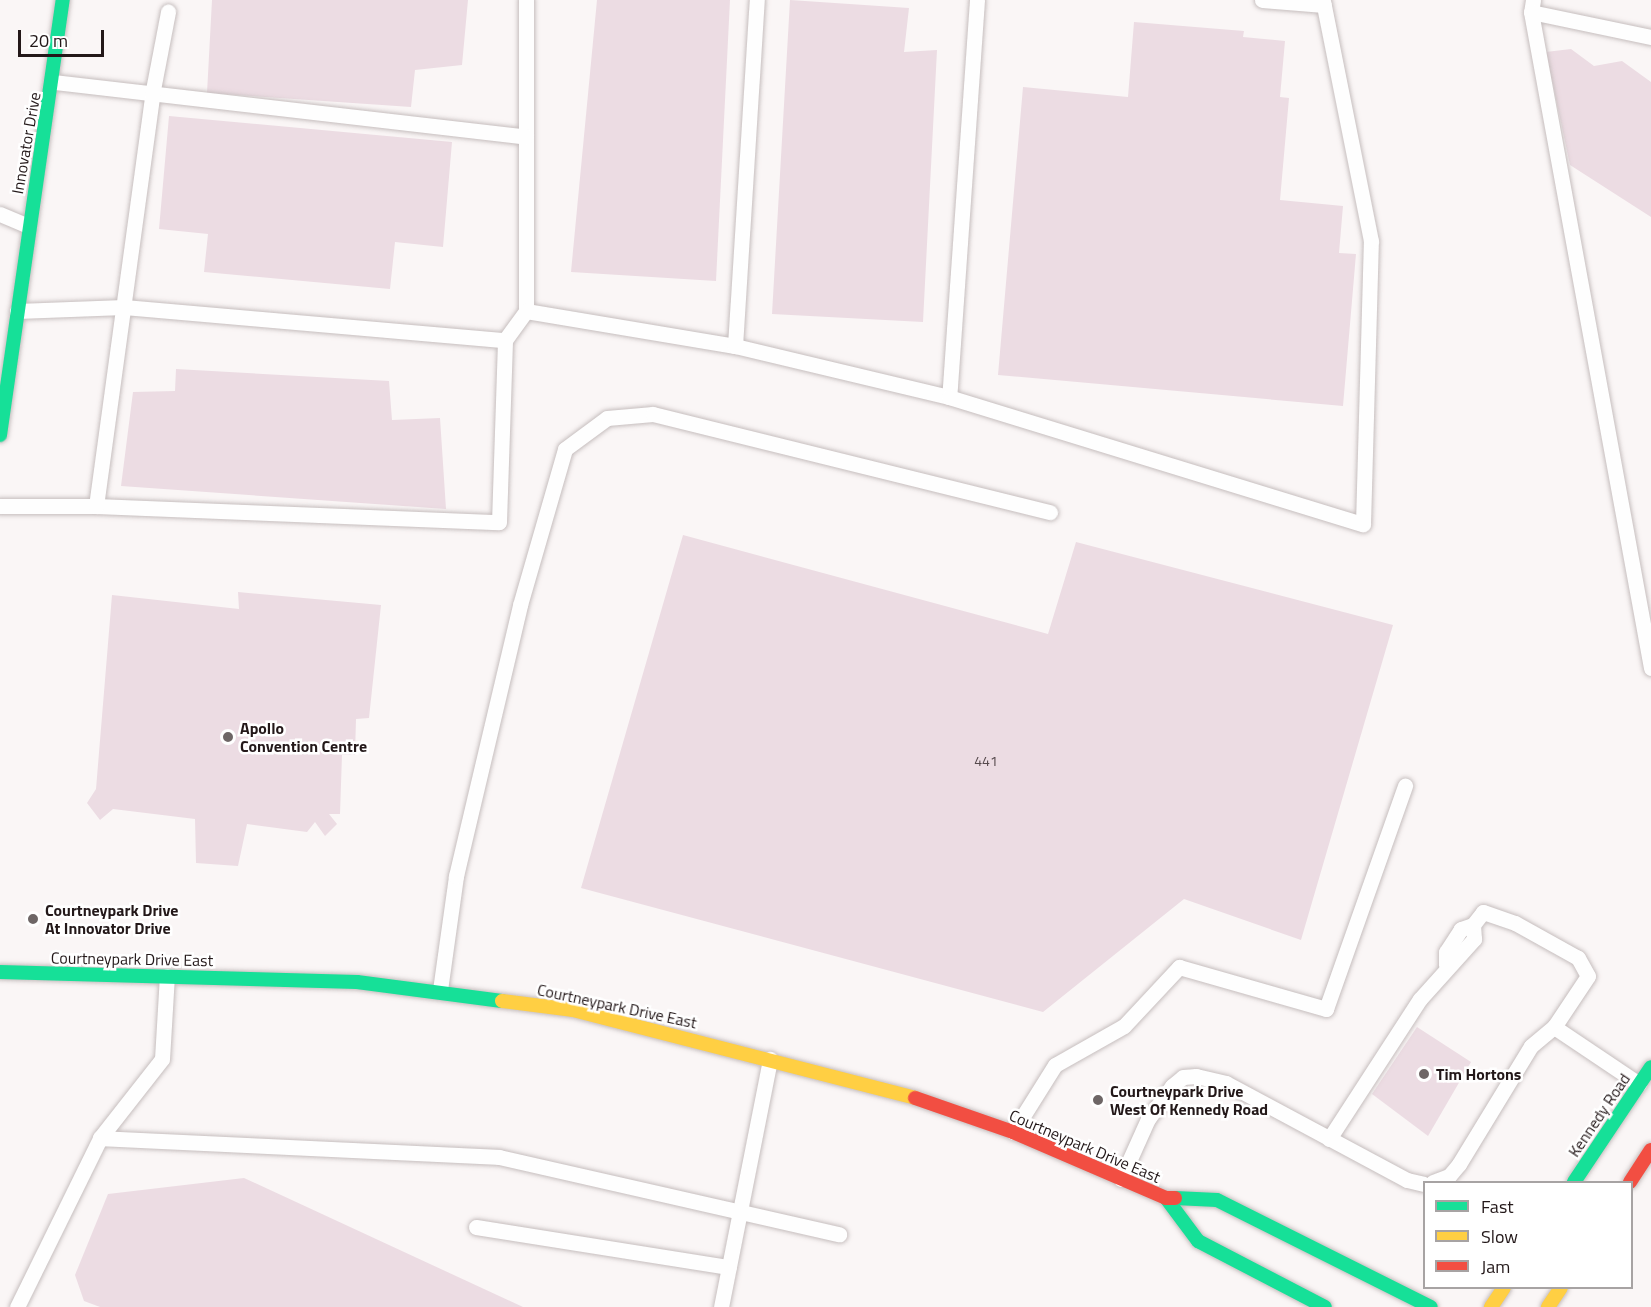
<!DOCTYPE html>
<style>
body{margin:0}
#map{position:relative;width:1651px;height:1307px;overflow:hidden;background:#faf6f6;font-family:"Titillium Web",sans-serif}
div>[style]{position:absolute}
.building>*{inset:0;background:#ecdce3}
.roads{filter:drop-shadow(0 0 2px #c6bebe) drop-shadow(0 0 2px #c6bebe)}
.lane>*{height:15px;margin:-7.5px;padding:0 7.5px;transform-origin:7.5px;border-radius:7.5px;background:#fefefe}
.fast>*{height:14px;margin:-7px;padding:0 7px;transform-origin:7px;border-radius:7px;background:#16e098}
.slow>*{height:14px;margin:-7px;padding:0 7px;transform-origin:7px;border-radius:7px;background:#ffcf43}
.jam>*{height:14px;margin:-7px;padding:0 7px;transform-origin:7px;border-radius:7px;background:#f24e42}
.dots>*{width:16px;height:16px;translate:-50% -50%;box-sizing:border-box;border:3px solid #fff;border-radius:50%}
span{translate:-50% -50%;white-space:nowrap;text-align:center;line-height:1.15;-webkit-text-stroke:5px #fff;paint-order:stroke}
.number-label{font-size:14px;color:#55494c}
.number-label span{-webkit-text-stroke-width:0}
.street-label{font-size:16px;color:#231819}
.poi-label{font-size:16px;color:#231819;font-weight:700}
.left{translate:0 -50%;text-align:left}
.legend{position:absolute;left:1423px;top:1181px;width:210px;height:108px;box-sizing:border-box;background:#fff;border:2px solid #a7a3a3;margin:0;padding:8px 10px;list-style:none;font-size:18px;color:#231819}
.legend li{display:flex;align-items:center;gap:12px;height:30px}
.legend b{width:30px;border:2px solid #a7a3a3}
.scale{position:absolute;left:18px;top:30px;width:86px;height:27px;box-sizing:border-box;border:3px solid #231819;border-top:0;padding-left:8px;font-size:18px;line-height:21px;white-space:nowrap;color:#231819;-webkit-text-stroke:4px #fff;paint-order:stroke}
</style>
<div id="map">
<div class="building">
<div style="clip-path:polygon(212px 0,468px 0,462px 65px,415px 70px,411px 107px,207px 93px)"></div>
<div style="clip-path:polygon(597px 0,730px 0,716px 281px,571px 272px)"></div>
<div style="clip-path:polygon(790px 0,909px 8px,904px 52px,937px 50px,923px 322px,772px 314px)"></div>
<div style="clip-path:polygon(1134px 22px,1244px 31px,1243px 37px,1285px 41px,1280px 97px,1289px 98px,1280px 200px,1343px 206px,1339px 253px,1356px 254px,1343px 406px,998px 375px,1023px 87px,1128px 97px)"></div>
<div style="clip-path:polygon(1571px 49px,1594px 66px,1622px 61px,1651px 82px,1651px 217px,1570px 165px,1546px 52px)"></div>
<div style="clip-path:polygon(169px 116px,452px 142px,443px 247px,395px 242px,390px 289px,204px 272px,208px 234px,159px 229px)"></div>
<div style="clip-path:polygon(176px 369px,389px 381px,392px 420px,440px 418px,446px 509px,121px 486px,133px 392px,175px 391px)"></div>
<div style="clip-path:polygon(683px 535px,1048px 634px,1076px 542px,1393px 625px,1301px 940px,1184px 899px,1043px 1012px,581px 888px)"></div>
<div style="clip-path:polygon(238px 592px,381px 605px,369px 718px,356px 719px,355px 755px,342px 755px,340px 814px,329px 814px,337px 824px,325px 836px,315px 822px,307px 832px,247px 824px,238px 866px,196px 863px,195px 819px,113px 809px,100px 820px,87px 803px,96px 789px,112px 595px,239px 609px)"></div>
<div style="clip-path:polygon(1417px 1027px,1471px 1062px,1428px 1136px,1372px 1094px)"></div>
<div style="clip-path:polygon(244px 1178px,523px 1307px,100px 1307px,84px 1301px,75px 1275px,108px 1194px)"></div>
</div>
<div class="roads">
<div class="lane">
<div style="left:526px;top:0;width:311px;rotate:90deg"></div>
<div style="left:526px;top:311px;width:212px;rotate:9.5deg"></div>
<div style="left:735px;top:346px;width:220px;rotate:13.4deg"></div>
<div style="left:977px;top:0;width:398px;rotate:94deg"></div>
<div style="left:949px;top:397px;width:433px;rotate:17.1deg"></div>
<div style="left:1363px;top:524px;width:283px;rotate:-88.4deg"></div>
<div style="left:1371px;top:241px;width:246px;rotate:-101.3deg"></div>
<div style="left:1262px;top:0;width:62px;rotate:4.6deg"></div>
<div style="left:1533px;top:0;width:12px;rotate:99deg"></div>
<div style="left:1531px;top:12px;width:667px;rotate:79.63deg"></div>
<div style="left:1531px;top:12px;width:123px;rotate:11.8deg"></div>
<div style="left:54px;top:82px;width:475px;rotate:6.6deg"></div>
<div style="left:0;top:214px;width:30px;rotate:23deg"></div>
<div style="left:17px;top:311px;width:107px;rotate:-2.1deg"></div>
<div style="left:124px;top:307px;width:382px;rotate:5deg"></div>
<div style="left:735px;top:346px;width:347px;rotate:-86.4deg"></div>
<div style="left:0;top:506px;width:96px"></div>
<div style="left:96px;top:506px;width:403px;rotate:2.3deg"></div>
<div style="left:499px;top:522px;width:182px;rotate:-88.1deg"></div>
<div style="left:505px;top:340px;width:36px;rotate:-54deg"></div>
<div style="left:96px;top:506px;width:415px;rotate:-82.2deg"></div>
<div style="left:152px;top:95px;width:85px;rotate:-79.1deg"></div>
<div style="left:440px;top:990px;width:115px;rotate:-82deg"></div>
<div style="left:456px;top:876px;width:278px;rotate:-76.7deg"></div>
<div style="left:520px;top:605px;width:162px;rotate:-73.9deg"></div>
<div style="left:565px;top:449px;width:52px;rotate:-36.4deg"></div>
<div style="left:607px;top:418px;width:46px;rotate:-5deg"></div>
<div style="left:653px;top:414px;width:409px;rotate:13.9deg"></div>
<div style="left:1554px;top:1027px;width:102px;rotate:33.8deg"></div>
<div style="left:1013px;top:1132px;width:79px;rotate:-57.9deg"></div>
<div style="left:1055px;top:1065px;width:79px;rotate:-29.5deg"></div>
<div style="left:1124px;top:1026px;width:81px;rotate:-47deg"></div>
<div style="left:1179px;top:967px;width:153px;rotate:15.9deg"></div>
<div style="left:1326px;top:1009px;width:237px;rotate:-70.5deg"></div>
<div style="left:100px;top:1138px;width:399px;rotate:2.7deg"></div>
<div style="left:499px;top:1157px;width:349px;rotate:12.8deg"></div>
<div style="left:1329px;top:1139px;width:167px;rotate:-57deg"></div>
<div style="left:1420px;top:999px;width:81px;rotate:-48deg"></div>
<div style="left:1474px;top:939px;width:14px;rotate:-94deg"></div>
<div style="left:1121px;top:1179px;width:66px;rotate:-65.8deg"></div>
<div style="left:1148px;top:1119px;width:41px;rotate:-54deg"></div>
<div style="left:1172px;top:1086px;width:14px;rotate:-39deg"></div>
<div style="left:1183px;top:1077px;width:13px;rotate:-4deg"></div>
<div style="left:1196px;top:1076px;width:31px;rotate:13deg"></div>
<div style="left:1226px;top:1083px;width:205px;rotate:28.2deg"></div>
<div style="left:1407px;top:1180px;width:17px;rotate:13deg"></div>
<div style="left:1433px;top:1182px;width:17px;rotate:-21deg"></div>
<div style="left:1449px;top:1176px;width:16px;rotate:-50deg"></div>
<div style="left:1459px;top:1164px;width:138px;rotate:-58.6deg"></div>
<div style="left:1531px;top:1046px;width:30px;rotate:-40deg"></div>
<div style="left:1554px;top:1027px;width:61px;rotate:-56.3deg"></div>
<div style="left:1588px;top:976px;width:21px;rotate:-119deg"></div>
<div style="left:1578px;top:958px;width:72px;rotate:-150.9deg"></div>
<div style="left:1515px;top:923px;width:34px;rotate:-161deg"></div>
<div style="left:1483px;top:912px;width:16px;rotate:128deg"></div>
<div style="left:1473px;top:925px;width:13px;rotate:162deg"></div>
<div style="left:1461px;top:929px;width:27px;rotate:123deg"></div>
<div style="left:1446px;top:952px;width:13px;rotate:90deg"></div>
<div style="left:476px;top:1227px;width:256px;rotate:9deg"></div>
<div style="left:17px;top:1307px;width:188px;rotate:-63.8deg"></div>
<div style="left:100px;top:1138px;width:100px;rotate:-51.9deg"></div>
<div style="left:162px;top:1059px;width:83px;rotate:-86.6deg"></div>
<div style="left:721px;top:1307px;width:253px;rotate:-78.8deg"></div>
</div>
<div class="fast">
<div style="left:0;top:435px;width:440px;rotate:-81.8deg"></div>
<div style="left:0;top:972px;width:357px;rotate:1.6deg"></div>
<div style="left:357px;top:982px;width:146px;rotate:7.5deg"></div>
<div style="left:1574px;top:1182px;width:138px;rotate:-56.2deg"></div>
<div style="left:1166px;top:1198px;width:54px;rotate:53.3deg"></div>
<div style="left:1198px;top:1241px;width:143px;rotate:27.5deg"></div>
<div style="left:1175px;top:1198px;width:42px;rotate:2.7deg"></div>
<div style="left:1217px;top:1200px;width:239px;rotate:26.6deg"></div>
</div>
<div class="slow">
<div style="left:502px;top:1001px;width:72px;rotate:7.2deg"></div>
<div style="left:573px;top:1010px;width:353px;rotate:14.4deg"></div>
<div style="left:1491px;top:1307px;width:23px;rotate:-56deg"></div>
<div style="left:1548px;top:1307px;width:23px;rotate:-56deg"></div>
</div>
<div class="jam">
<div style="left:915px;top:1098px;width:104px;rotate:19.1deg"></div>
<div style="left:1013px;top:1132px;width:167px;rotate:23.3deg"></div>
<div style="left:1166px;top:1198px;width:9px"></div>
<div style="left:1630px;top:1182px;width:38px;rotate:-57deg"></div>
</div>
</div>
<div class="dots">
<div style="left:228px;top:737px;background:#6e6666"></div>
<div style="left:33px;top:919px;background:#6e6666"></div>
<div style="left:1424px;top:1074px;background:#6e6666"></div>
<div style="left:1098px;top:1100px;background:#6e6666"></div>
</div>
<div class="number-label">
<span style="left:986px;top:761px">441</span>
</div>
<div class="street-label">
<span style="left:26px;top:143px;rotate:-80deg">Innovator Drive</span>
<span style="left:132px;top:959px;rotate:1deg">Courtneypark Drive East</span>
<span style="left:617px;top:1006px;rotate:12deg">Courtneypark Drive East</span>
<span style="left:1599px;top:1115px;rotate:-56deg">Kennedy Road</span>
<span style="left:1085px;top:1146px;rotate:23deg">Courtneypark Drive East</span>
</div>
<div class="poi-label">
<span class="left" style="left:240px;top:737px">Apollo<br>Convention Centre</span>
<span class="left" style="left:45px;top:919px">Courtneypark Drive<br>At Innovator Drive</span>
<span class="left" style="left:1436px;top:1074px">Tim Hortons</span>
<span class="left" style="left:1110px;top:1100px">Courtneypark Drive<br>West Of Kennedy Road</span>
</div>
<ul class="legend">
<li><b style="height:8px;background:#16e098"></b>Fast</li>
<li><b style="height:8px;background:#ffcf43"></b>Slow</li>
<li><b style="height:8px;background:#f24e42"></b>Jam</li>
</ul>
<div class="scale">20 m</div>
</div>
